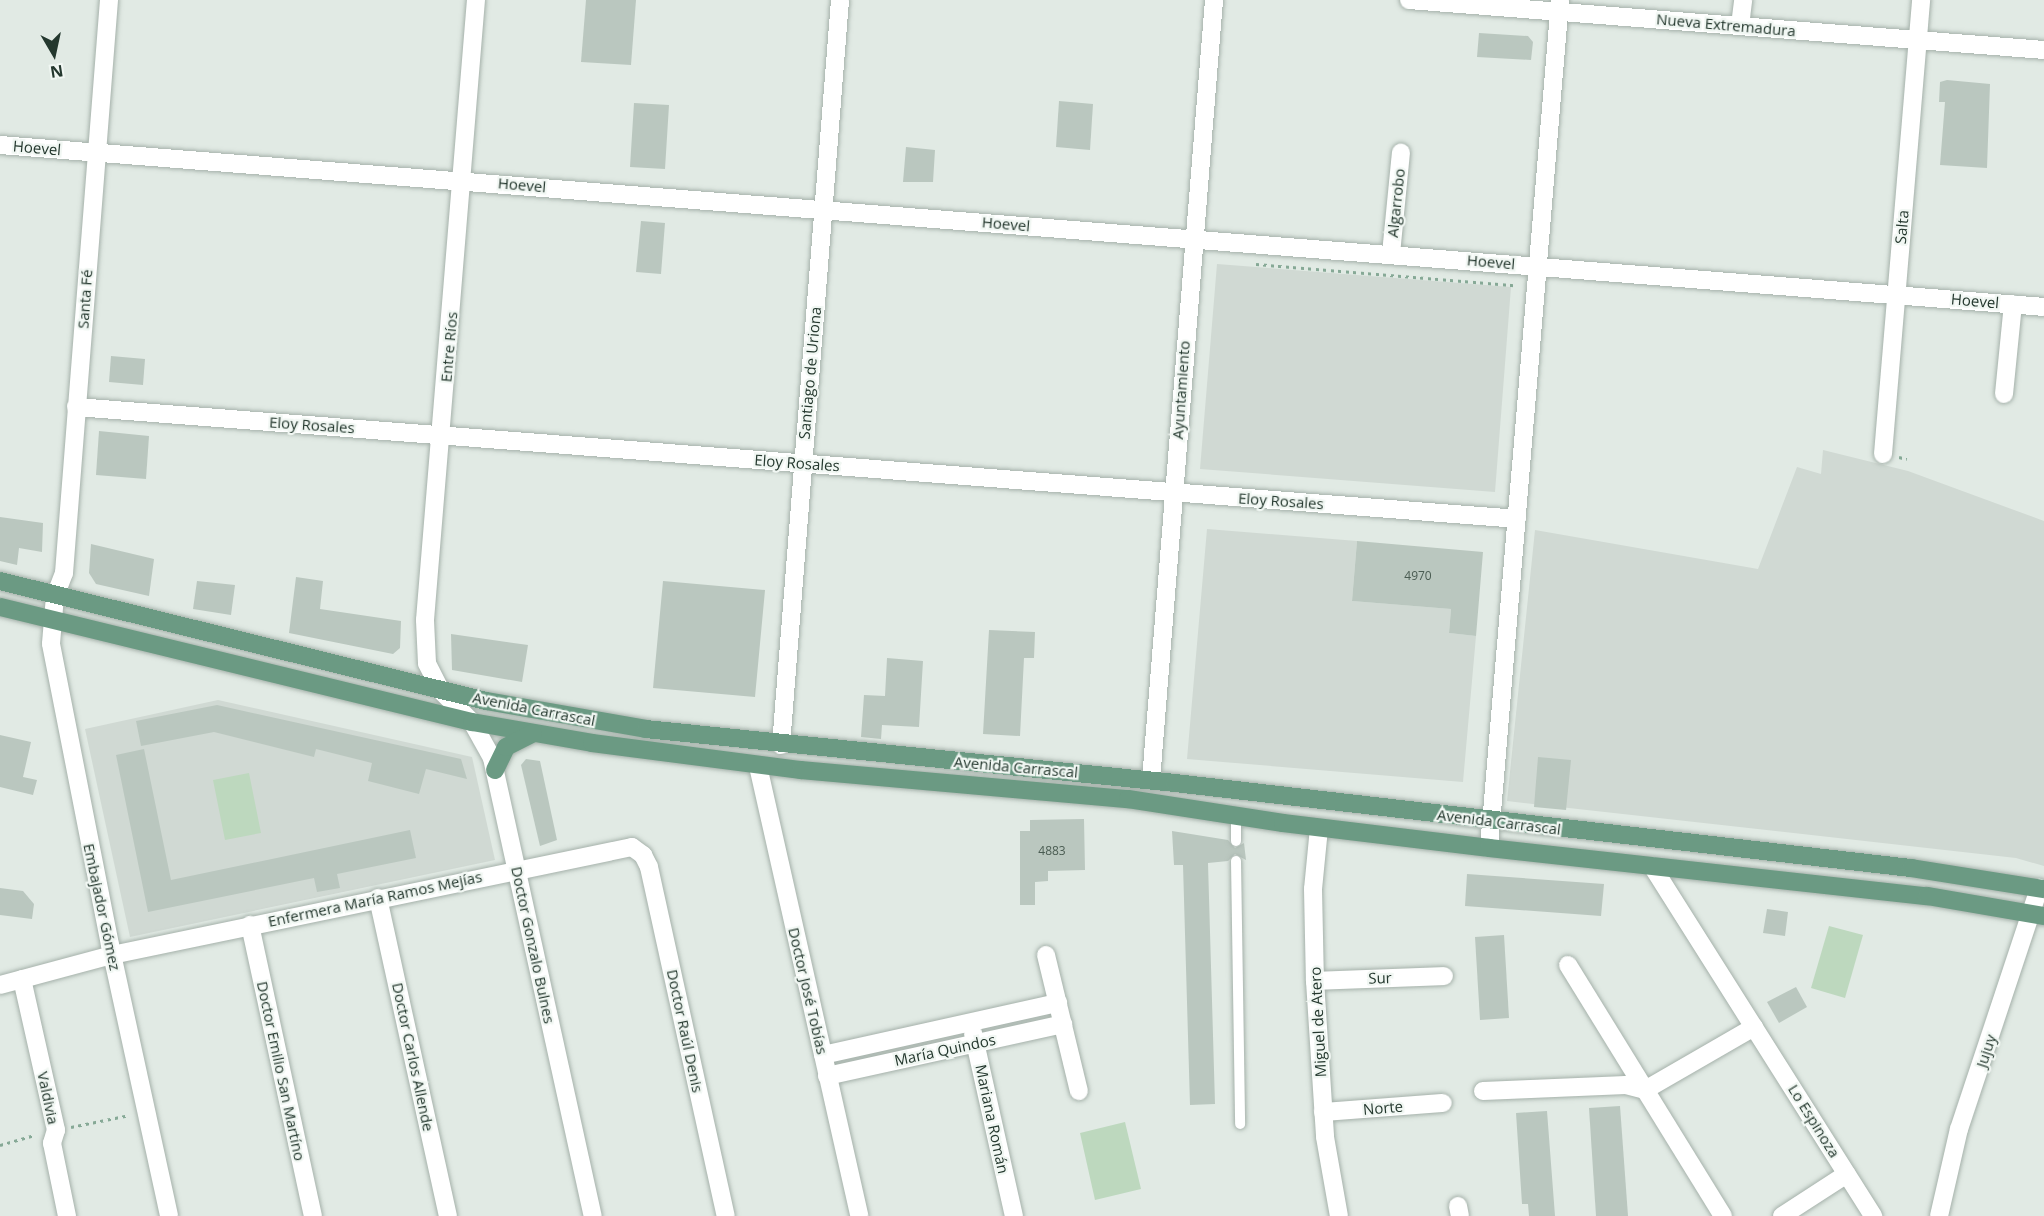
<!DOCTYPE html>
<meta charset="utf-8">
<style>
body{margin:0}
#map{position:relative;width:2044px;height:1216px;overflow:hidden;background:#e1eae4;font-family:"Open Sans",sans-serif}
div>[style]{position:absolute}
.built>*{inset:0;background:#d0d9d3}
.green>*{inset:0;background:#bdd8be}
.building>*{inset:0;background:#bac7bf}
.path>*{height:3px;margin-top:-1.5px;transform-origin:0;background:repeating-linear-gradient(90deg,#86a996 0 3px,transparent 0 7.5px)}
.roads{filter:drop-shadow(0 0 2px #a5b1aa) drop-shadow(0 0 2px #a5b1aa)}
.lane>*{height:10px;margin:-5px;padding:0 5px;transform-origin:5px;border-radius:5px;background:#fff}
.street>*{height:18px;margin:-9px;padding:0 9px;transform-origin:9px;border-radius:9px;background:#fff}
.secondary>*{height:18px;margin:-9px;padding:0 9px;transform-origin:9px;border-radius:9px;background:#fff}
.primary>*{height:18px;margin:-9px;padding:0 9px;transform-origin:9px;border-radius:9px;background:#6b9a83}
span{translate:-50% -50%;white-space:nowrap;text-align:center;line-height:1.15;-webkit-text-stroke:4.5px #f1f7f3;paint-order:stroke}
.number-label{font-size:12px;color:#4a5c52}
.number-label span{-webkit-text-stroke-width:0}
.street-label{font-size:15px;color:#24382e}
.north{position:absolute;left:24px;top:24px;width:60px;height:60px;-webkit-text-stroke:4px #f1f7f3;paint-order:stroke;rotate:171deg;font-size:16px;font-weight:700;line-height:24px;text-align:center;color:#24382e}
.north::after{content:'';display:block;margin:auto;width:21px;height:27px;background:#24382e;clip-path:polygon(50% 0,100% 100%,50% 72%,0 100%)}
</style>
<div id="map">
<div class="built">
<div style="clip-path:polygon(1217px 264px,1511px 287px,1495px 492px,1200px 469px)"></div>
<div style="clip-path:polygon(1823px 450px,1908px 471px,2044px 521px,2044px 866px,2016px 858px,1507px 801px,1535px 530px,1758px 569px,1797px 467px,1821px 474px)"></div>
<div style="clip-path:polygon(1207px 529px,1357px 541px,1352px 601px,1451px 609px,1449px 633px,1476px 636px,1463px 782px,1187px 759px)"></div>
<div style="clip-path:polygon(218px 700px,472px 757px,495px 860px,130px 937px,85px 729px)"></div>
</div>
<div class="green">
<div style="clip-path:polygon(249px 773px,261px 833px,225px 840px,213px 780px)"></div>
<div style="clip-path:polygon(1829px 926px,1863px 935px,1845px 998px,1811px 988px)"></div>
<div style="clip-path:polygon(1125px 1122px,1141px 1189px,1095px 1200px,1080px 1133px)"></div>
</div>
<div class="building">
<div style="clip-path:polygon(586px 0,636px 0,631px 65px,581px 62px)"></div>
<div style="clip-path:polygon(1479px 33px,1528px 36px,1533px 42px,1531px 60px,1477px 57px)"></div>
<div style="clip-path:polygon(1947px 80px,1990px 84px,1987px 168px,1940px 165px,1945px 102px,1939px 102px,1940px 82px)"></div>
<div style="clip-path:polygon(1059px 101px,1093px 104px,1090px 150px,1056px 147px)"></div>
<div style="clip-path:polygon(634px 103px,669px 105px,665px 169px,630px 167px)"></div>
<div style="clip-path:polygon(906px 147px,935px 150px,933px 182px,903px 182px)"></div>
<div style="clip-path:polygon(641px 221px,665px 223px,661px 274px,636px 272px)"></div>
<div style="clip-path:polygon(111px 356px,145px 359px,143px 385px,109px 382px)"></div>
<div style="clip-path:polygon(99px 431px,149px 436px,146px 479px,96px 475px)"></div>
<div style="clip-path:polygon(0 517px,43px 523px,42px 552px,19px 548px,17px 565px,0 561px)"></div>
<div style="clip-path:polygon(1357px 541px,1483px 552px,1476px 636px,1449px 633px,1451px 609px,1352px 601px)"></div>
<div style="clip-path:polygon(91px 544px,154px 559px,149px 596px,96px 584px,89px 573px)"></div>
<div style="clip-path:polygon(296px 577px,323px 581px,320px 609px,401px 621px,400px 648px,393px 654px,289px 633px)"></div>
<div style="clip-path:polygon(197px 581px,235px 585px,231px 615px,193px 609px)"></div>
<div style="clip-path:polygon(663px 581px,765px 590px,755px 697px,653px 688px)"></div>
<div style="clip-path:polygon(989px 630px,1035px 632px,1034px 658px,1024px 658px,1020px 736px,983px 734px)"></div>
<div style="clip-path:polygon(451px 634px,528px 645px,522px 682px,452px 670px)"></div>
<div style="clip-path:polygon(887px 658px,923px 661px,919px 727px,882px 725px,881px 739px,861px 737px,864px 695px,885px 696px)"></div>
<div style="clip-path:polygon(217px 705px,461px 759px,467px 779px,426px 769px,419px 794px,368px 781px,372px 763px,316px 749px,314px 757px,214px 732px,141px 746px,136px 721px)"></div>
<div style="clip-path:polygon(0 735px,31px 742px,23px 777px,37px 780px,33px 795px,0 787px)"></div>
<div style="clip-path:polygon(144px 749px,171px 880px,410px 830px,416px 858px,337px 874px,340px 888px,317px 892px,314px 878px,148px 912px,116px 755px)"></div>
<div style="clip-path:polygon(1538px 757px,1571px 760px,1566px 810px,1534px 807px)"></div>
<div style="clip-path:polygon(526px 759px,540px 761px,557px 840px,540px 846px,521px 765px)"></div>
<div style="clip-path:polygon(1084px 819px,1085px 870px,1048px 871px,1048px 881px,1035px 882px,1035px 905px,1020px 905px,1020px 831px,1030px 831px,1030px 820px)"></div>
<div style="clip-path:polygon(1172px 831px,1228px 840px,1235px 848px,1244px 843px,1246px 860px,1235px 854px,1228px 861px,1208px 863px,1215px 1104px,1190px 1105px,1183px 865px,1174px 865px)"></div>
<div style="clip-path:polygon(1467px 874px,1604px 884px,1601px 916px,1465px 906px)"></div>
<div style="clip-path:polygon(0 888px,23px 891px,34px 904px,32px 919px,0 915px)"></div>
<div style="clip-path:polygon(1767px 909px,1788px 912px,1785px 936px,1763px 933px)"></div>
<div style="clip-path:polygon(1504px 935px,1509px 1018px,1480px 1020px,1475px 937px)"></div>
<div style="clip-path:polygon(1796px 987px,1807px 1007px,1779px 1023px,1767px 1002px)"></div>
<div style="clip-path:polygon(1620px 1106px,1628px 1216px,1596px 1216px,1589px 1108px)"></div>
<div style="clip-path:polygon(1547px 1111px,1555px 1216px,1529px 1216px,1528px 1204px,1522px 1204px,1516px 1113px)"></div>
</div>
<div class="path">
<div style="left:1256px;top:264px;width:259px;rotate:4.7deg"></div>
<div style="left:1899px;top:457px;width:8px;rotate:14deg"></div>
<div style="left:71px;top:1127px;width:60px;rotate:-11.5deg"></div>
<div style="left:0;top:1145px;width:37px;rotate:-16deg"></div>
</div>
<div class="roads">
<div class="lane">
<div style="left:1236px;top:814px;width:27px;rotate:90deg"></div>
<div style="left:1236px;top:861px;width:263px;rotate:89.1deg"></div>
</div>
<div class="street">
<div style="left:1740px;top:26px;width:26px;rotate:-83deg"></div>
<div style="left:1391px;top:254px;width:102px;rotate:-84.4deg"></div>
<div style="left:2004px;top:394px;width:90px;rotate:-84.3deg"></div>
<div style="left:76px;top:407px;width:1445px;rotate:4.44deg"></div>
<div style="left:1883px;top:454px;width:456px;rotate:-85.2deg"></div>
<div style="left:441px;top:691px;width:31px;rotate:-117deg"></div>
<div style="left:427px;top:663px;width:43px;rotate:-92.7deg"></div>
<div style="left:425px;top:620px;width:622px;rotate:-85.3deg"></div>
<div style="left:781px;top:745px;width:747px;rotate:-85.47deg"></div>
<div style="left:758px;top:766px;width:461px;rotate:77.3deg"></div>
<div style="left:1151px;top:780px;width:783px;rotate:-85.38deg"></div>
<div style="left:1319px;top:828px;width:61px;rotate:95.6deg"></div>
<div style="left:1313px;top:889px;width:92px;rotate:88.8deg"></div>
<div style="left:1315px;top:981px;width:156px;rotate:86.3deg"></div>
<div style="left:1325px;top:1137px;width:80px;rotate:80deg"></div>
<div style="left:378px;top:898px;width:326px;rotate:77.6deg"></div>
<div style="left:250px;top:925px;width:298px;rotate:77.8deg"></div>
<div style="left:1046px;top:955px;width:140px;rotate:76.4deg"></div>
<div style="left:1568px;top:965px;width:295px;rotate:58.3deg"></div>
<div style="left:22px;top:979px;width:155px;rotate:77.3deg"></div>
<div style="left:56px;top:1130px;width:14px;rotate:107deg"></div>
<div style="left:52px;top:1143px;width:75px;rotate:78.4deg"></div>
<div style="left:1315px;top:981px;width:129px;rotate:-2.2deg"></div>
<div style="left:0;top:985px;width:116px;rotate:-15deg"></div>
<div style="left:112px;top:955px;width:531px;rotate:-11.73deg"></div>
<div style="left:632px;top:847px;width:14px;rotate:36deg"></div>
<div style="left:643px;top:855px;width:13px;rotate:63deg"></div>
<div style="left:649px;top:867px;width:357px;rotate:77.6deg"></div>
<div style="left:973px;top:1033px;width:188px;rotate:77.4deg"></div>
<div style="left:823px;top:1055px;width:241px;rotate:-12.5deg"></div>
<div style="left:827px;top:1076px;width:242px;rotate:-12.4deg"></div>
<div style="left:1483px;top:1091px;width:143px;rotate:-2.4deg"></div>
<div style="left:1626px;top:1085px;width:20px;rotate:15deg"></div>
<div style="left:1645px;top:1090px;width:126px;rotate:-30deg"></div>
<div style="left:1323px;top:1112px;width:120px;rotate:-4.3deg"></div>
<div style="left:1458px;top:1206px;width:10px;rotate:79deg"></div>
<div style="left:1782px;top:1216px;width:77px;rotate:-32.9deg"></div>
</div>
<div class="secondary">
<div style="left:109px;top:0;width:575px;rotate:94.49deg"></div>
<div style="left:64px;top:573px;width:25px;rotate:111deg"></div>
<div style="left:55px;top:596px;width:48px;rotate:94.8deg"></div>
<div style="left:51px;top:644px;width:307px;rotate:78.9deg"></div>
<div style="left:110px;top:945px;width:277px;rotate:77.7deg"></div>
<div style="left:1409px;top:0;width:637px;rotate:4.5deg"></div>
<div style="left:0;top:145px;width:2050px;rotate:4.53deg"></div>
<div style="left:441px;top:691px;width:44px;rotate:45deg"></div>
<div style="left:472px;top:722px;width:41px;rotate:60.9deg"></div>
<div style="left:492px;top:758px;width:469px;rotate:77.6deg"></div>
<div style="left:1489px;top:848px;width:851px;rotate:-85.21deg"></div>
<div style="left:1652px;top:866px;width:414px;rotate:57.7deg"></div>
<div style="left:1939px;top:1216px;width:89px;rotate:-77.1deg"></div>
<div style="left:1959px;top:1129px;width:254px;rotate:-71.6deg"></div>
</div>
<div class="primary">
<div style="left:0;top:581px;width:501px;rotate:13.87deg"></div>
<div style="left:486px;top:701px;width:162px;rotate:9.9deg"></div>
<div style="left:646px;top:729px;width:532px;rotate:5.83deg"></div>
<div style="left:1175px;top:783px;width:741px;rotate:6.59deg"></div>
<div style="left:1911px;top:868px;width:135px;rotate:9deg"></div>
<div style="left:0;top:607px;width:486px;rotate:13.7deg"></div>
<div style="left:472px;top:722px;width:122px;rotate:9.9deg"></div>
<div style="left:592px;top:743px;width:211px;rotate:7.4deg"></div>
<div style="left:801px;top:770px;width:328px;rotate:5.1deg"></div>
<div style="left:1128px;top:799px;width:157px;rotate:8.8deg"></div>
<div style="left:1283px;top:823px;width:208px;rotate:6.9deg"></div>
<div style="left:1489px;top:848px;width:441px;rotate:6.3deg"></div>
<div style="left:1927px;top:896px;width:119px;rotate:9.7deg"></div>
<div style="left:495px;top:770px;width:25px;rotate:-64deg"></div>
<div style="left:506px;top:747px;width:30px;rotate:-27deg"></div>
</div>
</div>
<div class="number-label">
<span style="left:1418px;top:576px">4970</span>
<span style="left:1052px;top:851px">4883</span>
</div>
<div class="street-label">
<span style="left:1726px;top:25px;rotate:5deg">Nueva Extremadura</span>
<span style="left:37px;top:148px;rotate:5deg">Hoevel</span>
<span style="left:522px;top:185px;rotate:5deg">Hoevel</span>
<span style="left:1396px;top:203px;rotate:-84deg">Algarrobo</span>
<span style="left:1006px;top:224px;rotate:5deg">Hoevel</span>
<span style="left:1902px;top:227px;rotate:-85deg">Salta</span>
<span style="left:1491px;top:262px;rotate:5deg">Hoevel</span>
<span style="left:85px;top:299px;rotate:-86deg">Santa Fé</span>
<span style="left:1975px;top:301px;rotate:5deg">Hoevel</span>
<span style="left:449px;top:347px;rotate:-85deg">Entre Ríos</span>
<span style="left:810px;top:373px;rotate:-85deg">Santiago de Uriona</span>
<span style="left:1181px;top:390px;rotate:-86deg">Ayuntamiento</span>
<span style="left:312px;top:425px;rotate:4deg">Eloy Rosales</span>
<span style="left:797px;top:463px;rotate:4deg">Eloy Rosales</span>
<span style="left:1281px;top:501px;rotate:4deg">Eloy Rosales</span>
<span style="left:534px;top:709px;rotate:11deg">Avenida Carrascal</span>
<span style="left:1016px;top:767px;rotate:5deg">Avenida Carrascal</span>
<span style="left:1499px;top:822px;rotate:7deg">Avenida Carrascal</span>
<span style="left:375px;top:899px;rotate:-12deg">Enfermera María Ramos Mejías</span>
<span style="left:102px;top:907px;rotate:78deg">Embajador Gómez</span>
<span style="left:533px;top:945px;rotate:78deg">Doctor Gonzalo Bulnes</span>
<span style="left:1380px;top:978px;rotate:-2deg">Sur</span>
<span style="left:808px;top:991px;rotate:77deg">Doctor José Tobías</span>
<span style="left:1318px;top:1022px;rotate:-93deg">Miguel de Atero</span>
<span style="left:685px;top:1031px;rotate:78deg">Doctor Raúl Denis</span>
<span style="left:945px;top:1050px;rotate:-12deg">María Quindos</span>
<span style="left:1986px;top:1051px;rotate:-72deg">Jujuy</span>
<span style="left:413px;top:1057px;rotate:78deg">Doctor Carlos Allende</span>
<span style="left:281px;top:1071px;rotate:78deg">Doctor Emilio San Martíno</span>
<span style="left:48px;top:1098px;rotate:78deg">Valdivia</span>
<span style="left:1383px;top:1108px;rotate:-5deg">Norte</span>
<span style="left:992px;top:1119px;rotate:78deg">Mariana Román</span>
<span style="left:1814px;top:1121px;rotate:58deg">Lo Espinoza</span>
</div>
<div class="north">N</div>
</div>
